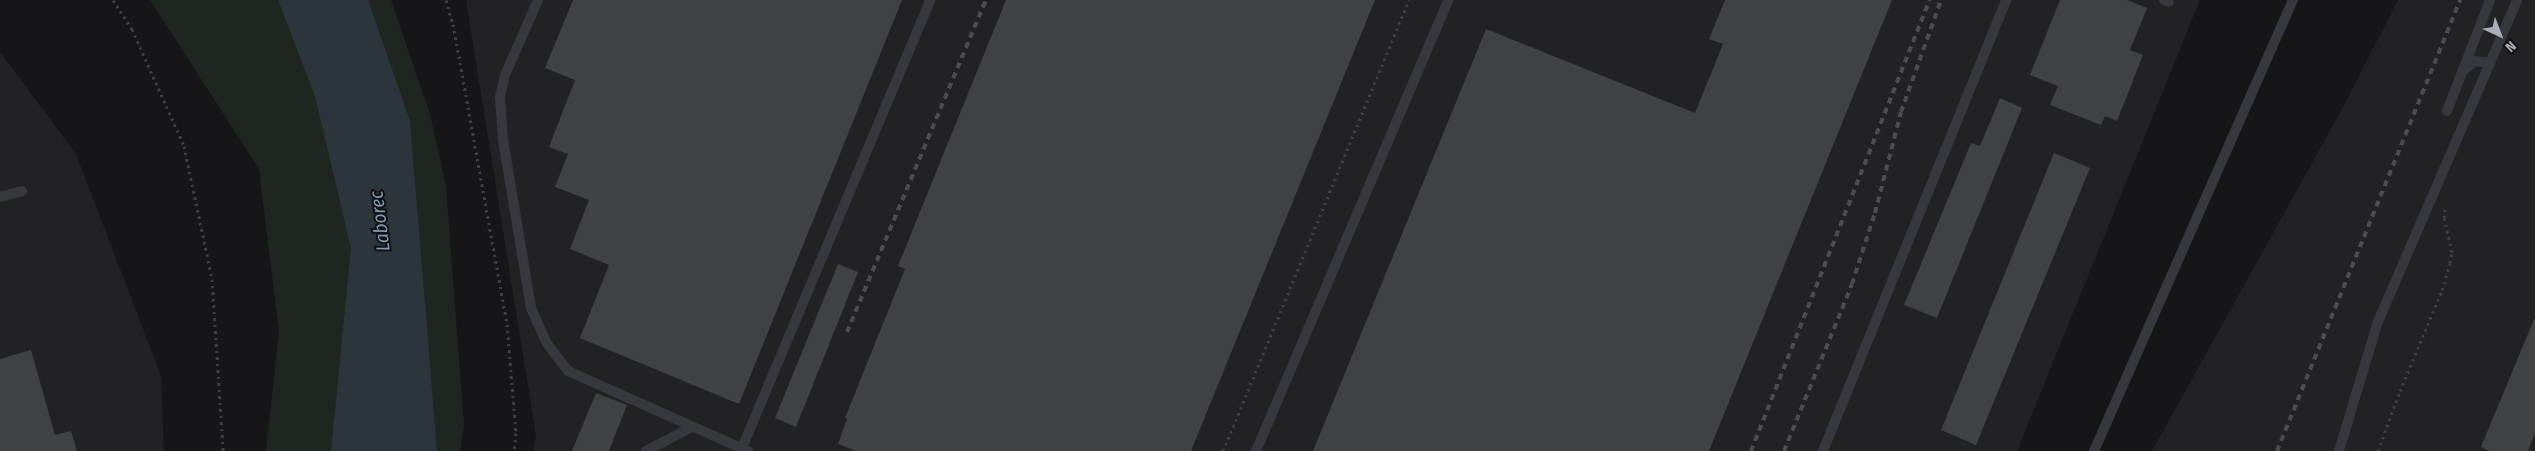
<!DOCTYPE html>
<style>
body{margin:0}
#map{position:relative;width:2535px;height:451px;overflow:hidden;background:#161618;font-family:"Fira Sans Condensed",sans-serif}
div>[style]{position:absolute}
.built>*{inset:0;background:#222225}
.green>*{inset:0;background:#1e261f}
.water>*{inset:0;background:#2c353c}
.building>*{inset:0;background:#404145}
.path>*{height:3px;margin-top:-1.5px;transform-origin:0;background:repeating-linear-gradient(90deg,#3d3f44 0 2.5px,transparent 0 6.5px)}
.service>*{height:10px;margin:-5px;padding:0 5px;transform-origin:5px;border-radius:5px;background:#37383d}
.rail>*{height:4px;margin-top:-2px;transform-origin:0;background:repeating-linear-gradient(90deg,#4a4c52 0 6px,transparent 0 11px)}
span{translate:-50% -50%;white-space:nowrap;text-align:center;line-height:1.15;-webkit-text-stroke:4px #111113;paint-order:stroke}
.water-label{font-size:19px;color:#7f9bb3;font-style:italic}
.north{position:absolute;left:2475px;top:10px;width:50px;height:50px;-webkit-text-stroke:4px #111113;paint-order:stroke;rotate:137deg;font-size:14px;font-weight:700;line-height:20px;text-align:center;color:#a8adb8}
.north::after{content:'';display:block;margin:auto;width:18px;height:22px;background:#a8adb8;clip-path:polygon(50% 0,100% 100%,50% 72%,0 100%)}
</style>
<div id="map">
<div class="built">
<div style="clip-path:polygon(466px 0,2200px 0,2017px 451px,533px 451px,536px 436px)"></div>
<div style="clip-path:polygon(2398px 0,2535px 0,2535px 451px,2152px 451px,2342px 109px)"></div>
<div style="clip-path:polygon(0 52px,76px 154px,161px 376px,164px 451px,0 451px)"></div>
</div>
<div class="green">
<div style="clip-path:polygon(150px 0,391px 0,430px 114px,446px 186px,464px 426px,460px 451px,266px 451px,279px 332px,259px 169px)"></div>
</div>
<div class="water">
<div style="clip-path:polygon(278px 0,368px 0,410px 121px,437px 451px,331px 451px,351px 248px,315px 96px)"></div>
</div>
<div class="building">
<div style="clip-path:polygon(573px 0,902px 0,739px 404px,580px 338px,609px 265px,570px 249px,589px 200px,555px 187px,568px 154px,549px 147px,575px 80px,545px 68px)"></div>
<div style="clip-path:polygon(1006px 0,1375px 0,1191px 451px,856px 451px,838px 444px,847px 419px,845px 418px,905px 269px,898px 266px)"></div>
<div style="clip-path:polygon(1725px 0,1892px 0,1709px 451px,1313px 451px,1486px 29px,1695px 113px,1723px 44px,1709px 39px)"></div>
<div style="clip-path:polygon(2060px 0,2127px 0,2147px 8px,2130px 50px,2143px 55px,2117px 121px,2105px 116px,2101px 125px,2050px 105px,2058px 86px,2030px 75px)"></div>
<div style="clip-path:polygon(2000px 98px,2022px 108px,1937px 318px,1904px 305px,1971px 143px,1980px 146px)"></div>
<div style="clip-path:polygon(2054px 153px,2090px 168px,1976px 445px,1941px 430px)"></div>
<div style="clip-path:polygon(838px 264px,858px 272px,796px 427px,775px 418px)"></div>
<div style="clip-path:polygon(2535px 317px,2535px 433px,2528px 451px,2490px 451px,2481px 447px)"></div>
<div style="clip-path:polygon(31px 350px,55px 435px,71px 431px,77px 451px,0 451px,0 359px)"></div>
<div style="clip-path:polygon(596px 393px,627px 405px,609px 451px,572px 451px)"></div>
</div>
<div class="path">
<div style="left:113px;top:0;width:35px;rotate:57deg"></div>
<div style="left:132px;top:29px;width:128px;rotate:66deg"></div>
<div style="left:184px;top:146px;width:136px;rotate:78.1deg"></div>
<div style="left:212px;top:279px;width:172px;rotate:86.3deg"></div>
<div style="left:446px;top:0;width:25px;rotate:74deg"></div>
<div style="left:453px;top:24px;width:305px;rotate:79.8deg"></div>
<div style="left:507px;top:324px;width:109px;rotate:85.3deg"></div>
<div style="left:516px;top:433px;width:18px;rotate:96deg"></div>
<div style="left:1223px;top:451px;width:488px;rotate:-67.6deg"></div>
<div style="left:2378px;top:451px;width:64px;rotate:-69.9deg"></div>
<div style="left:2400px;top:391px;width:109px;rotate:-67.4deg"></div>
<div style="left:2442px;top:290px;width:28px;rotate:-73deg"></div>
<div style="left:2450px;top:263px;width:11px;rotate:-80deg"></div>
<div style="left:2452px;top:252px;width:35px;rotate:-103deg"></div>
<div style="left:2444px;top:218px;width:13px;rotate:-86deg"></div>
</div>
<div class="service">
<div style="left:538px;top:0;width:82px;rotate:113.7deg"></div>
<div style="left:505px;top:75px;width:23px;rotate:103deg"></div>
<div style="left:500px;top:97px;width:43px;rotate:86deg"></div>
<div style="left:503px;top:140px;width:170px;rotate:80.5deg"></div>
<div style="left:531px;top:308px;width:37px;rotate:66deg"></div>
<div style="left:546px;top:342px;width:36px;rotate:53deg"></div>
<div style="left:568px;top:371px;width:197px;rotate:24deg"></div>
<div style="left:2164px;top:0;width:5px;rotate:22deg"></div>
<div style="left:2464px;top:70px;width:14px;rotate:-39deg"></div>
<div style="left:2475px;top:61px;width:14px;rotate:8deg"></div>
<div style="left:2447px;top:111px;width:119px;rotate:-68.8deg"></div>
<div style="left:0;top:197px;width:23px;rotate:-15deg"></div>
<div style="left:742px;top:448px;width:486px;rotate:-67.2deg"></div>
<div style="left:646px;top:451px;width:52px;rotate:-27.6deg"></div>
<div style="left:1256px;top:451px;width:490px;rotate:-66.9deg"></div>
<div style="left:1823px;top:451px;width:487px;rotate:-67.9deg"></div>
<div style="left:2094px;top:451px;width:493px;rotate:-66.2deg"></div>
<div style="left:2339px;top:451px;width:133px;rotate:-73.3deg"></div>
<div style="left:2377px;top:324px;width:353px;rotate:-66.6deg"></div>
</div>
<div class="rail">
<div style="left:847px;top:332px;width:360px;rotate:-67.3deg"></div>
<div style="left:1751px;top:451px;width:485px;rotate:-68.4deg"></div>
<div style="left:1784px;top:451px;width:180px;rotate:-67.8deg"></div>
<div style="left:1852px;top:284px;width:75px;rotate:-72.1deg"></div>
<div style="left:1875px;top:213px;width:104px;rotate:-75.6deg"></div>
<div style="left:1901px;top:112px;width:119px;rotate:-70.3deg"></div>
<div style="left:2277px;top:451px;width:487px;rotate:-67.9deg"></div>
</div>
<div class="water-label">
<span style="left:380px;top:221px;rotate:-97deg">Laborec</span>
</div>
<div class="north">N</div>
</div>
